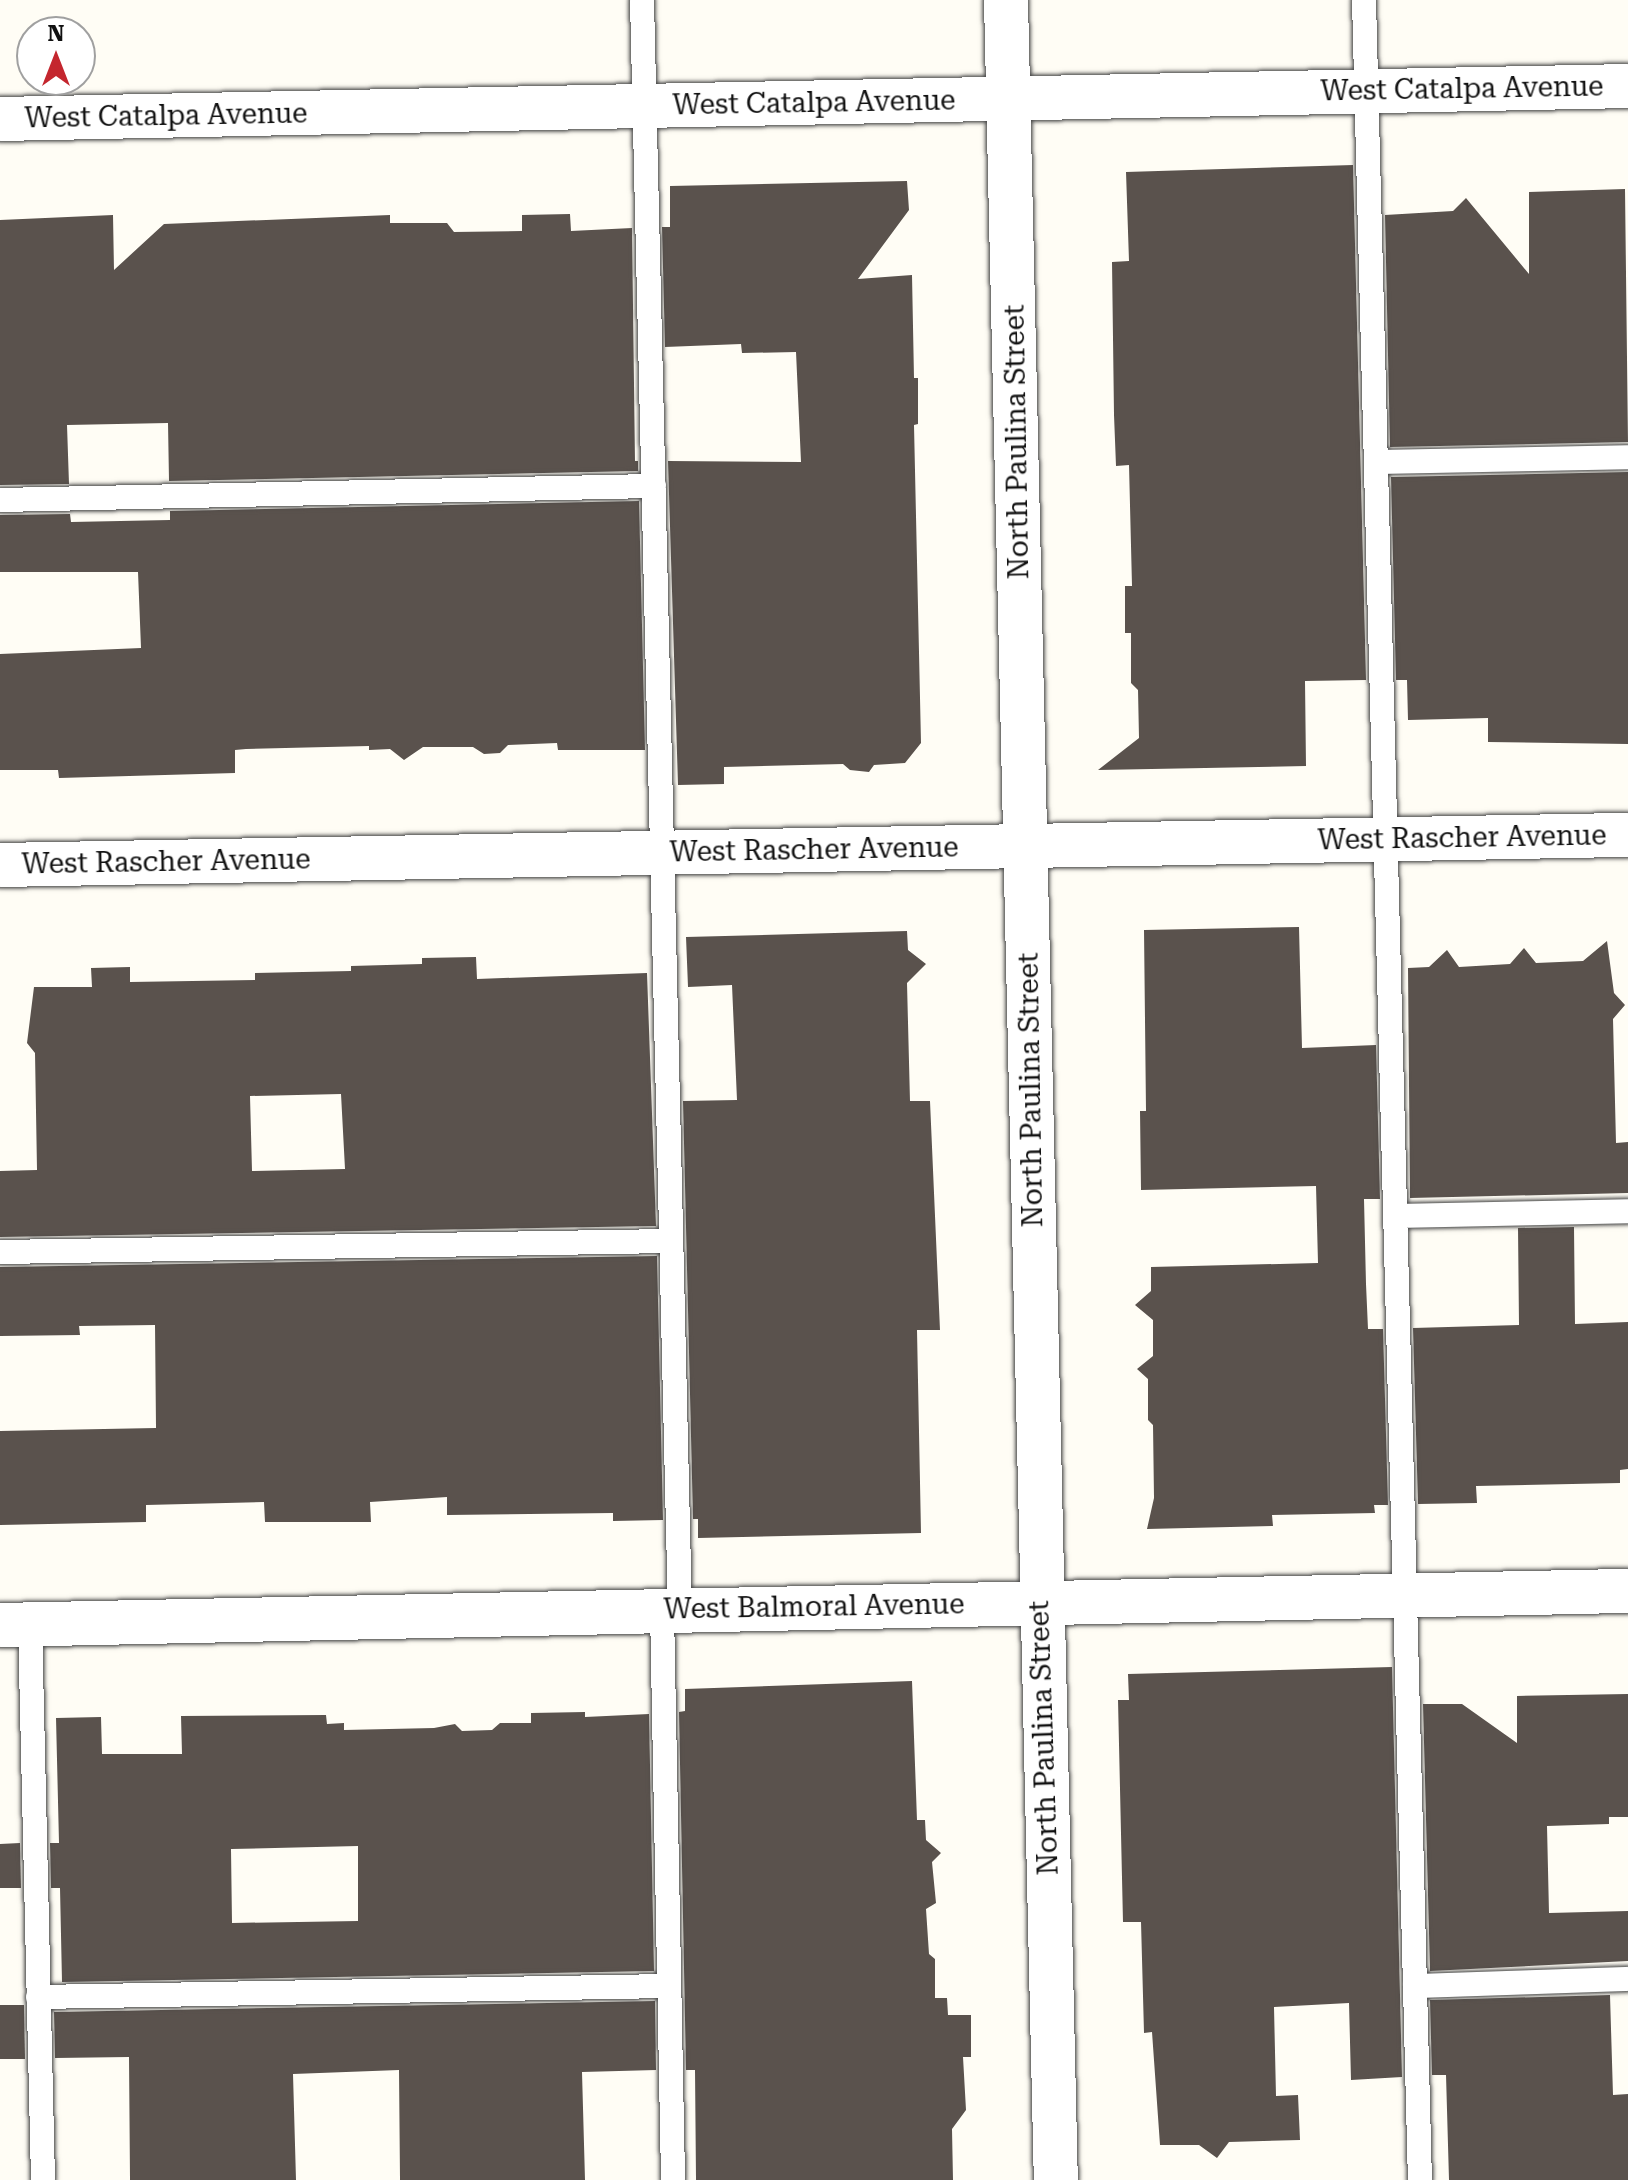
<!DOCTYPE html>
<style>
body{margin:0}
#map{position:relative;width:1628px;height:2180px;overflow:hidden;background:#fffdf5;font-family:"Roboto Serif",serif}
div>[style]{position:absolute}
.building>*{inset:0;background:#5a524d}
.roads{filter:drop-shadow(0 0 2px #444) drop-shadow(0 0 2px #444)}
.service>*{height:24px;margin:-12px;padding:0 12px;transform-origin:12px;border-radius:12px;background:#fff}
.minor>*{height:44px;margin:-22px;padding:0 22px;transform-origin:22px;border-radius:22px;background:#fff}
span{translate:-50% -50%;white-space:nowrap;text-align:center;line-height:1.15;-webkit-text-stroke:8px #fff;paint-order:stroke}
.street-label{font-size:28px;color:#111}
.north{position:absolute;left:16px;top:16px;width:80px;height:80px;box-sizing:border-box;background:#fff;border:2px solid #a0a0a0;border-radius:50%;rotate:0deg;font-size:22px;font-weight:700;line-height:32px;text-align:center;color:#111}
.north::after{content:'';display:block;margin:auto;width:28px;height:36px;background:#c4262e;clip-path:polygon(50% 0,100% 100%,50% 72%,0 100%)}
</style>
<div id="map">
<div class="building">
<div style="clip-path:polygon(1353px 165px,1366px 680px,1305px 681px,1306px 766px,1098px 770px,1139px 738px,1138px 690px,1131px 683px,1131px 633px,1125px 633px,1125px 586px,1132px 586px,1129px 465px,1116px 466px,1114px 415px,1112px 262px,1129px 261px,1126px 172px)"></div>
<div style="clip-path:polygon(907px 181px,909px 210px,858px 279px,912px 275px,914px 378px,918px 378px,918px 424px,914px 425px,921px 743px,905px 763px,874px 765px,869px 772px,850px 770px,843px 764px,724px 767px,724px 784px,678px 785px,668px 461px,801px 462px,796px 352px,742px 353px,741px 344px,665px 347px,662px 227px,670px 227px,670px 186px)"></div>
<div style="clip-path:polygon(1625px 189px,1628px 442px,1390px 447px,1385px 215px,1453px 211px,1466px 198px,1529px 274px,1529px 192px)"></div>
<div style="clip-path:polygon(570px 214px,571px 231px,632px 228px,635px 461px,638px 461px,638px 471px,169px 481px,168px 423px,67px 425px,69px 484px,0 485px,0 220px,113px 215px,114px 270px,164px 224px,390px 215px,390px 223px,447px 223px,454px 232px,522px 231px,522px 215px)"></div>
<div style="clip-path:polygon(1628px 472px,1628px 744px,1488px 742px,1488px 718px,1408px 720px,1407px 680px,1396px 680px,1391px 477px)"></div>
<div style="clip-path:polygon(639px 501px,645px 750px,558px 750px,557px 743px,508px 745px,500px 753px,484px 754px,473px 747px,423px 747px,404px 760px,390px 749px,369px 750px,369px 746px,246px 749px,235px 750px,235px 773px,59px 778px,58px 770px,0 770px,0 654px,141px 648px,138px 572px,0 572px,0 515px,70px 514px,71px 522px,170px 520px,170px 511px)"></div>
<div style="clip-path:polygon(1299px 927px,1302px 1048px,1376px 1045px,1380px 1199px,1364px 1199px,1366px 1284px,1368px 1329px,1383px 1329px,1388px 1505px,1374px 1505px,1375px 1513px,1272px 1515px,1273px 1526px,1147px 1529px,1154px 1498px,1153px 1425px,1148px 1420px,1148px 1379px,1137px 1369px,1153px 1356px,1153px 1320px,1135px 1305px,1151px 1291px,1151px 1267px,1318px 1263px,1316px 1186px,1141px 1190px,1140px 1111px,1146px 1111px,1144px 930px)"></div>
<div style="clip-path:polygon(907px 931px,908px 950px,926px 964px,907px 983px,910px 1101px,930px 1101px,940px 1330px,917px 1330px,921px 1533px,698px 1538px,698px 1519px,693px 1519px,683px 1101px,737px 1100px,732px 985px,688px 987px,686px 937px)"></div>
<div style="clip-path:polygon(1607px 941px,1614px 993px,1625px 1005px,1613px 1019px,1616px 1143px,1628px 1142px,1628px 1193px,1410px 1198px,1408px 968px,1429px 967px,1447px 950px,1459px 967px,1510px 964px,1524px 948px,1536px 963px,1583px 961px)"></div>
<div style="clip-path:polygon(evenodd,476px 957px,477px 979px,647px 973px,656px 1226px,0 1237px,0 1171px,37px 1170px,35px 1053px,27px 1043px,34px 987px,92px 987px,91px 968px,130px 967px,130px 982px,255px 980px,255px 973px,351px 971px,351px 966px,422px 964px,422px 958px,476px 957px,341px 1094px,345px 1169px,252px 1171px,250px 1096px,341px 1094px)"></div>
<div style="clip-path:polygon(1574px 1227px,1575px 1324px,1628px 1322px,1628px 1469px,1620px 1470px,1620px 1483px,1476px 1486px,1477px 1503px,1418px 1504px,1413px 1328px,1519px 1325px,1518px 1228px)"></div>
<div style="clip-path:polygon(657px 1256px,663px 1520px,613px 1521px,613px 1513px,447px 1515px,447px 1497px,370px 1502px,371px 1522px,265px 1522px,264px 1502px,146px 1505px,146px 1522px,0 1525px,0 1431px,156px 1428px,155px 1325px,79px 1326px,80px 1335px,0 1336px,0 1267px)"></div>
<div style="clip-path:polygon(1392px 1667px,1402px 2077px,1351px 2080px,1349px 2003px,1274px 2007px,1276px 2096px,1298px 2095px,1300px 2140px,1229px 2142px,1217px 2158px,1199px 2145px,1160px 2145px,1152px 2032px,1144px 2033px,1141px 1922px,1123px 1922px,1118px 1700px,1129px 1700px,1128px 1674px)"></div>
<div style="clip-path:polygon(912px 1681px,917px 1820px,925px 1820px,926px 1840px,941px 1853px,932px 1862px,936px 1903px,926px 1909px,929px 1954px,935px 1959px,935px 1998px,947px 1998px,948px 2015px,971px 2015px,971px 2057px,963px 2057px,966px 2110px,952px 2129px,953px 2180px,696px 2180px,695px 2070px,686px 2070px,679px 1712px,685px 1711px,685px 1689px)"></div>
<div style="clip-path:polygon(1628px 1694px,1628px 1817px,1609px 1817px,1609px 1824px,1547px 1826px,1549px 1913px,1628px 1911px,1628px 1961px,1430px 1971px,1423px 1704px,1462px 1704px,1517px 1743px,1517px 1696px)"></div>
<div style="clip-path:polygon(evenodd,585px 1712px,585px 1717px,649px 1714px,654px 1971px,62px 1982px,60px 1888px,51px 1888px,50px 1843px,59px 1843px,56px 1718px,101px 1717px,102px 1754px,182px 1754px,181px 1716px,326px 1715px,327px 1724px,344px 1723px,344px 1730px,434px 1728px,455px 1724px,462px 1731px,492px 1730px,500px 1723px,531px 1723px,531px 1713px,585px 1712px,358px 1846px,358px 1921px,232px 1923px,231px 1849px,358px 1846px)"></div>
<div style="clip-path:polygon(20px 1843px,21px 1888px,0 1888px,0 1844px)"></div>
<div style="clip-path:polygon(1610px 1995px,1613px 2095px,1628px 2094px,1628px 2180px,1449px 2180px,1446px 2075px,1432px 2075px,1430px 2000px)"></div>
<div style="clip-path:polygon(655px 2001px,656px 2070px,582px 2072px,585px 2180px,400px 2180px,399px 2070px,293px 2074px,296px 2180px,130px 2180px,129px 2057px,55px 2058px,54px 2012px)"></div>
<div style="clip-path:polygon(0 2005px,24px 2005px,25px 2059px,0 2059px)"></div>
</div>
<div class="roads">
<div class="service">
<div style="left:642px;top:0;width:1611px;rotate:88.65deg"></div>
<div style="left:1364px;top:0;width:2181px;rotate:88.53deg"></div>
<div style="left:1377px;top:462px;width:251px;rotate:-1.1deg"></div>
<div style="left:0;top:500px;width:654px;rotate:-1.23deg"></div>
<div style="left:1396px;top:1216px;width:232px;rotate:-1.2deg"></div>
<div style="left:0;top:1252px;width:671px;rotate:-0.94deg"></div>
<div style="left:662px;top:1610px;width:570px;rotate:88.89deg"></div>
<div style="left:30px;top:1624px;width:556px;rotate:88.66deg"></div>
<div style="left:1415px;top:1986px;width:213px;rotate:-1.9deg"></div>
<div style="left:38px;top:1997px;width:631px;rotate:-1deg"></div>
</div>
<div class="minor">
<div style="left:1006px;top:0;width:2181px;rotate:88.69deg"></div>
<div style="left:0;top:119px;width:1628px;rotate:-1.16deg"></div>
<div style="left:0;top:865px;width:1628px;rotate:-1.06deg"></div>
<div style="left:0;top:1625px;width:1628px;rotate:-1.2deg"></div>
</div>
</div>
<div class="street-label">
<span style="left:1462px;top:89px;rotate:-1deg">West Catalpa Avenue</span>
<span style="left:814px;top:103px;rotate:-1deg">West Catalpa Avenue</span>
<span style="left:166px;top:116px;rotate:-1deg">West Catalpa Avenue</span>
<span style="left:1017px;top:442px;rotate:-91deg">North Paulina Street</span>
<span style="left:1462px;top:838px;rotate:-1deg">West Rascher Avenue</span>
<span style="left:814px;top:850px;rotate:-1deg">West Rascher Avenue</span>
<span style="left:166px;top:862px;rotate:-1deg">West Rascher Avenue</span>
<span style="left:1031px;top:1090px;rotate:-91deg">North Paulina Street</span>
<span style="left:814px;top:1607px;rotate:-1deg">West Balmoral Avenue</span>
<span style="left:1044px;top:1738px;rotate:-92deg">North Paulina Street</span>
</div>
<div class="north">N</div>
</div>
